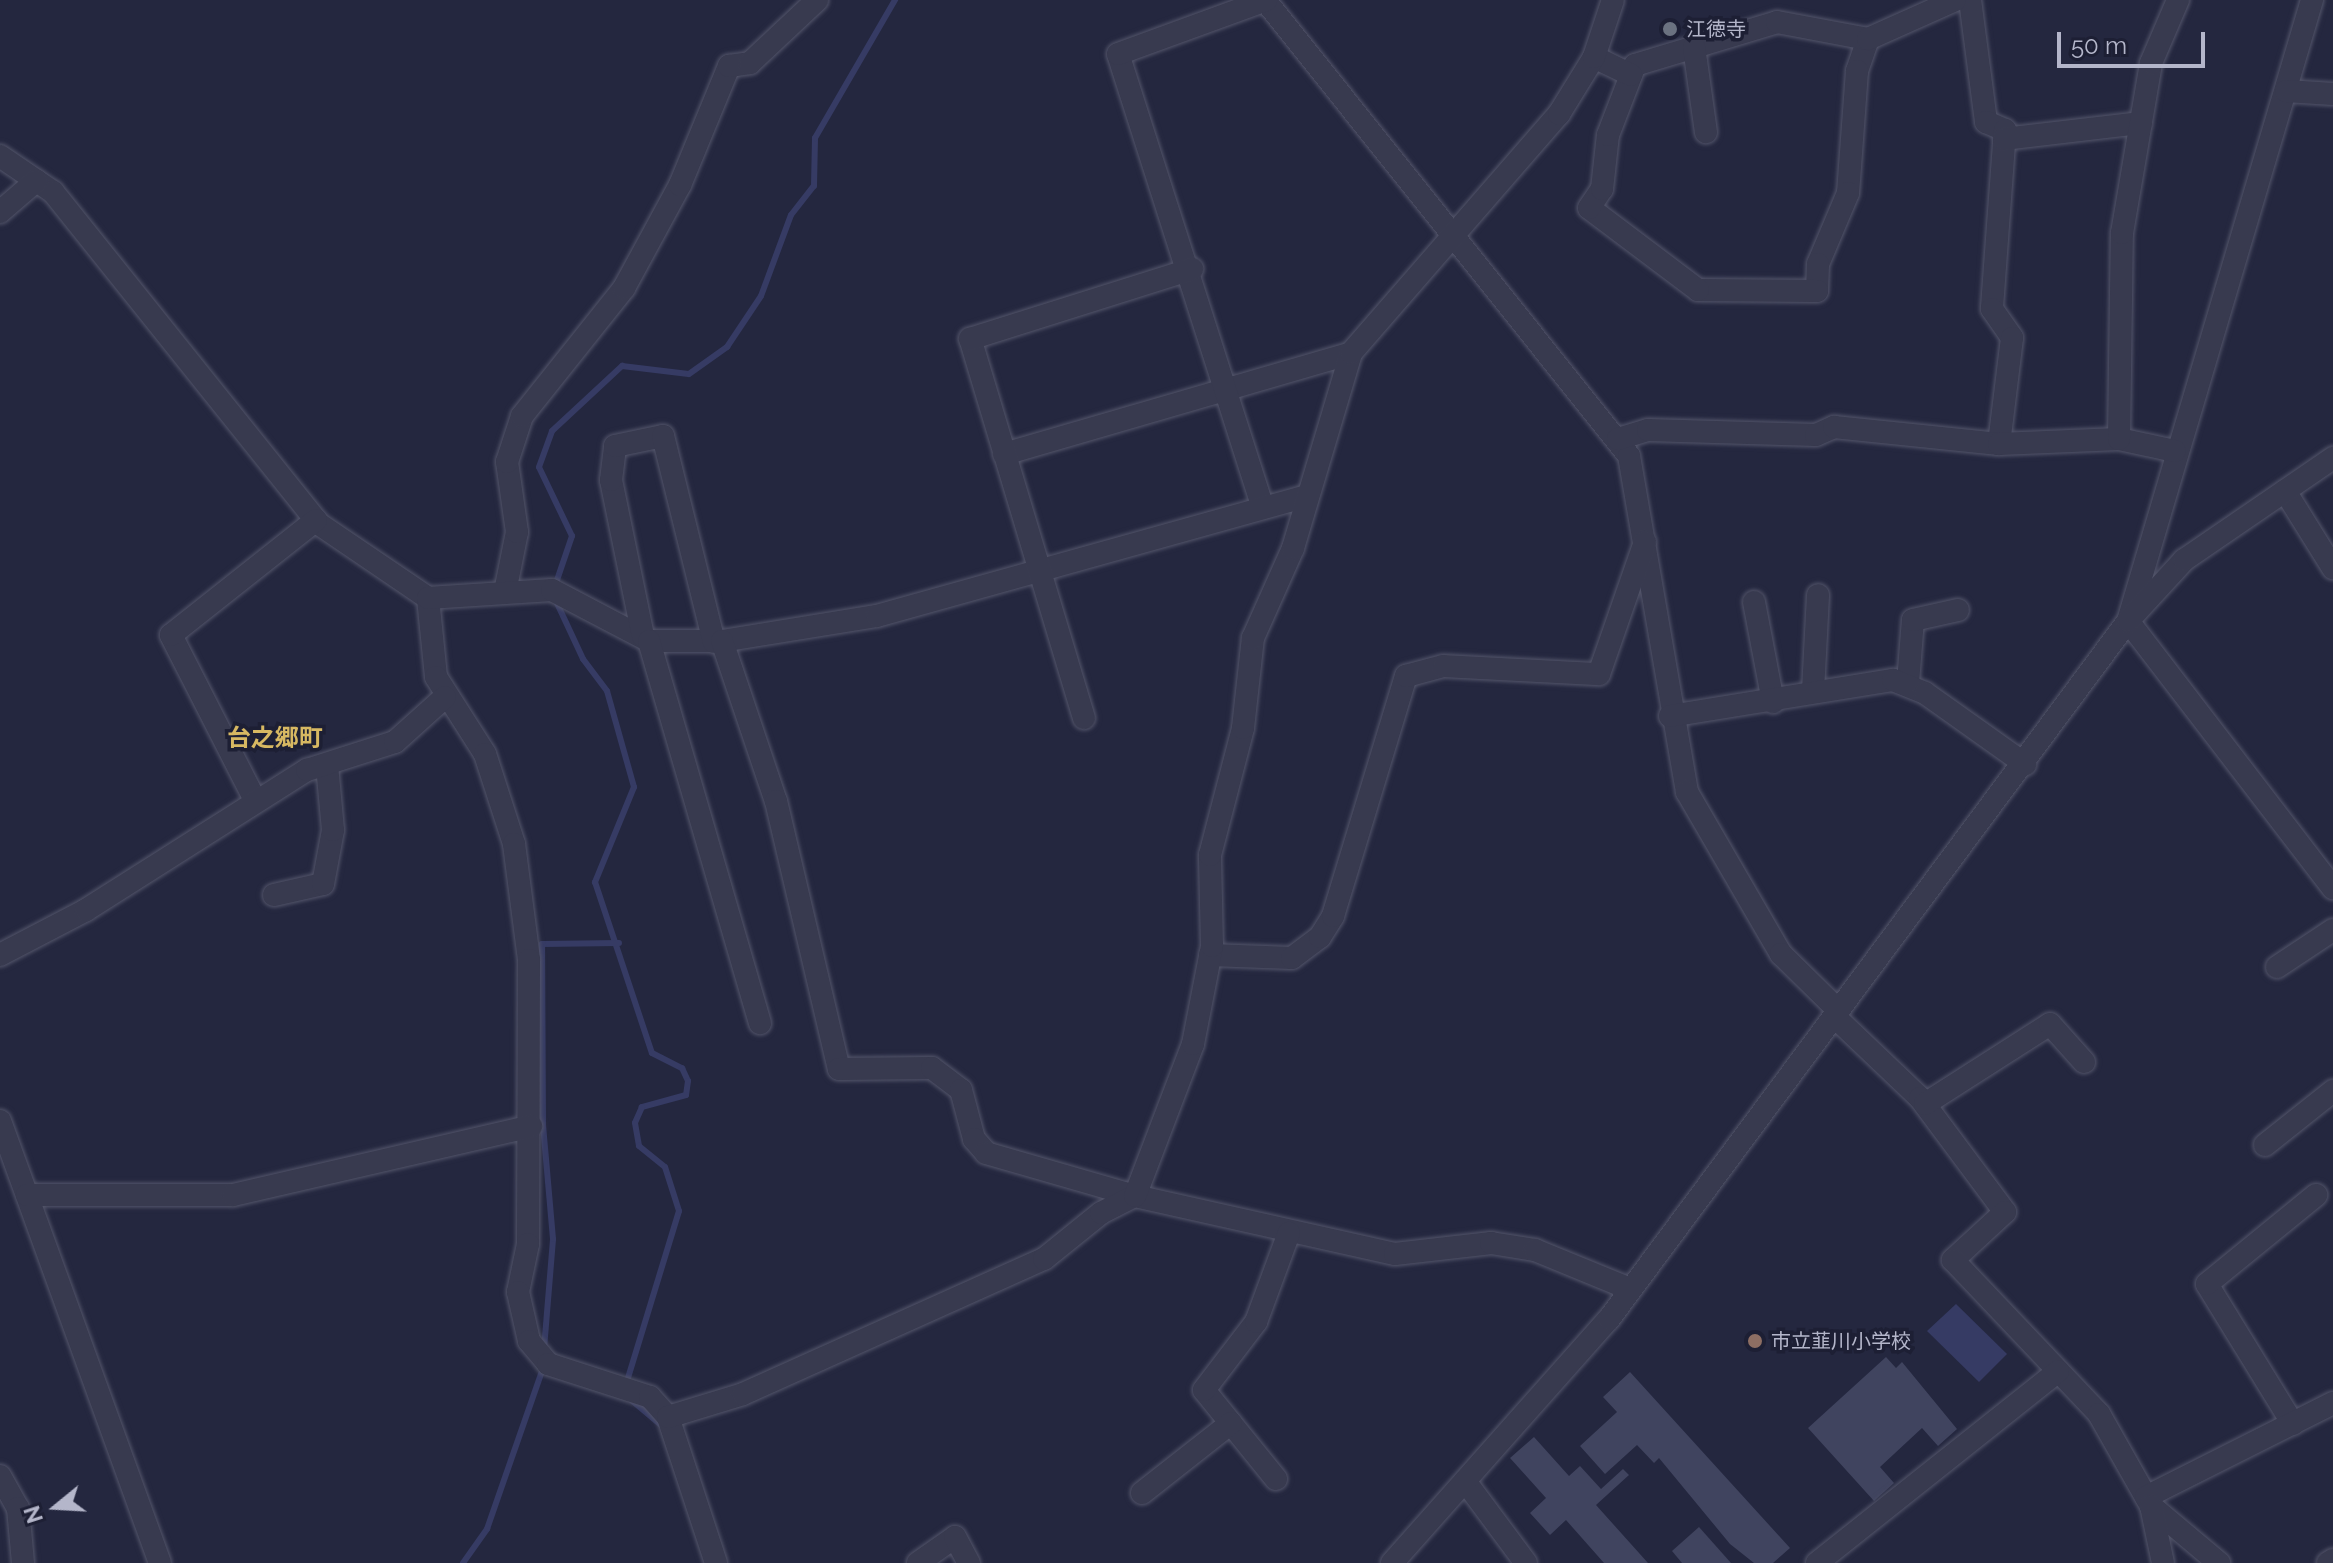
<!DOCTYPE html>
<meta charset="utf-8">
<style>
body{margin:0}
#map{position:relative;width:2333px;height:1563px;overflow:hidden;background:#24273f;font-family:Raleway,"Noto Sans JP",sans-serif}
div>[style]{position:absolute}
.water>*{inset:0;background:#363b64}
.stream>*{height:6px;margin:-3px;padding:0 3px;transform-origin:3px;border-radius:3px;background:#363b64}
.building>*{inset:0;background:#40445f}
.roads{filter:drop-shadow(0 0 2px #53556a) drop-shadow(0 0 2px #53556a)}
.minor>*{height:22px;margin:-11px;padding:0 11px;transform-origin:11px;border-radius:11px;background:#383a4f}
.dots>*{width:22px;height:22px;translate:-50% -50%;box-sizing:border-box;border:4px solid #1d1f34;border-radius:50%}
span{translate:-50% -50%;white-space:nowrap;text-align:center;line-height:1.15;-webkit-text-stroke:7px #1d1f34;paint-order:stroke}
.poi-label{font-size:20px;color:#b4b6ca}
.left{translate:0 -50%;text-align:left}
.quarter-label{font-size:24px;color:#d7b862;font-weight:700}
.north{position:absolute;left:16px;top:1467px;width:80px;height:80px;-webkit-text-stroke:6px #1d1f34;paint-order:stroke;rotate:252deg;font-size:22px;font-weight:700;line-height:32px;text-align:center;color:#b4b6ca}
.north::after{content:'';display:block;margin:auto;width:28px;height:36px;background:#b4b6ca;clip-path:polygon(50% 0,100% 100%,50% 72%,0 100%)}
.scale{position:absolute;left:2057px;top:32px;width:148px;height:36px;box-sizing:border-box;border:4px solid #b4b6ca;border-top:0;padding-left:10px;font-size:24px;line-height:28px;white-space:nowrap;color:#b4b6ca;-webkit-text-stroke:6px #1d1f34;paint-order:stroke}
</style>
<div id="map">
<div class="water">
<div style="clip-path:polygon(1956px 1304px,2007px 1354px,1979px 1382px,1927px 1331px)"></div>
</div>
<div class="stream">
<div style="left:555px;top:586px;width:53px;rotate:-71.2deg"></div>
<div style="left:572px;top:536px;width:76px;rotate:-115.6deg"></div>
<div style="left:539px;top:467px;width:38px;rotate:-70deg"></div>
<div style="left:552px;top:431px;width:96px;rotate:-42.9deg"></div>
<div style="left:622px;top:366px;width:67px;rotate:6.8deg"></div>
<div style="left:689px;top:374px;width:47px;rotate:-35.4deg"></div>
<div style="left:727px;top:347px;width:61px;rotate:-56.3deg"></div>
<div style="left:761px;top:296px;width:86px;rotate:-69.7deg"></div>
<div style="left:791px;top:215px;width:37px;rotate:-52deg"></div>
<div style="left:814px;top:186px;width:48px;rotate:-88.8deg"></div>
<div style="left:815px;top:138px;width:160px;rotate:-59.9deg"></div>
<div style="left:556px;top:601px;width:64px;rotate:65deg"></div>
<div style="left:583px;top:659px;width:40px;rotate:53deg"></div>
<div style="left:607px;top:691px;width:100px;rotate:74.3deg"></div>
<div style="left:634px;top:787px;width:103px;rotate:112.3deg"></div>
<div style="left:595px;top:882px;width:180px;rotate:71.6deg"></div>
<div style="left:652px;top:1053px;width:34px;rotate:27deg"></div>
<div style="left:682px;top:1068px;width:14px;rotate:65deg"></div>
<div style="left:688px;top:1081px;width:14px;rotate:98deg"></div>
<div style="left:686px;top:1095px;width:46px;rotate:164.7deg"></div>
<div style="left:642px;top:1107px;width:17px;rotate:114deg"></div>
<div style="left:635px;top:1123px;width:23px;rotate:80deg"></div>
<div style="left:639px;top:1146px;width:33px;rotate:39deg"></div>
<div style="left:665px;top:1167px;width:46px;rotate:72.3deg"></div>
<div style="left:679px;top:1211px;width:181px;rotate:107deg"></div>
<div style="left:544px;top:1349px;width:110px;rotate:-85.3deg"></div>
<div style="left:553px;top:1239px;width:115px;rotate:-95deg"></div>
<div style="left:543px;top:1124px;width:180px;rotate:-90.3deg"></div>
<div style="left:542px;top:944px;width:77px;rotate:-0.7deg"></div>
<div style="left:630px;top:1399px;width:40px;rotate:40deg"></div>
<div style="left:463px;top:1563px;width:42px;rotate:-54.8deg"></div>
<div style="left:487px;top:1529px;width:170px;rotate:-70.8deg"></div>
</div>
<div class="building">
<div style="clip-path:polygon(1886px 1357px,1896px 1368px,1902px 1362px,1957px 1429px,1938px 1446px,1922px 1428px,1880px 1467px,1894px 1483px,1874px 1501px,1808px 1428px)"></div>
<div style="clip-path:polygon(1630px 1372px,1790px 1548px,1773px 1563px,1754px 1563px,1730px 1544px,1659px 1458px,1654px 1463px,1637px 1445px,1605px 1474px,1580px 1446px,1617px 1412px,1603px 1397px)"></div>
<div style="clip-path:polygon(1534px 1437px,1569px 1476px,1580px 1466px,1601px 1489px,1623px 1469px,1629px 1475px,1596px 1505px,1648px 1563px,1604px 1563px,1566px 1520px,1550px 1535px,1530px 1513px,1546px 1498px,1510px 1458px)"></div>
<div style="clip-path:polygon(1699px 1527px,1731px 1563px,1682px 1563px,1672px 1551px)"></div>
</div>
<div class="roads">
<div class="minor">
<div style="left:1265px;top:0;width:583px;rotate:51.4deg"></div>
<div style="left:1629px;top:456px;width:341px;rotate:80.2deg"></div>
<div style="left:1687px;top:792px;width:187px;rotate:59.9deg"></div>
<div style="left:1781px;top:954px;width:81px;rotate:44.5deg"></div>
<div style="left:1970px;top:0;width:123px;rotate:82.5deg"></div>
<div style="left:1986px;top:122px;width:21px;rotate:23deg"></div>
<div style="left:2005px;top:130px;width:179px;rotate:94.2deg"></div>
<div style="left:1992px;top:309px;width:35px;rotate:55deg"></div>
<div style="left:2012px;top:338px;width:107px;rotate:97deg"></div>
<div style="left:2312px;top:0;width:648px;rotate:106.5deg"></div>
<div style="left:2128px;top:621px;width:337px;rotate:52.5deg"></div>
<div style="left:1868px;top:39px;width:34px;rotate:109deg"></div>
<div style="left:1857px;top:71px;width:122px;rotate:94.2deg"></div>
<div style="left:1848px;top:193px;width:77px;rotate:112.9deg"></div>
<div style="left:1818px;top:264px;width:27px;rotate:92deg"></div>
<div style="left:1817px;top:291px;width:119px;rotate:-179.5deg"></div>
<div style="left:1698px;top:290px;width:136px;rotate:-143deg"></div>
<div style="left:1589px;top:208px;width:23px;rotate:-56deg"></div>
<div style="left:1602px;top:189px;width:54px;rotate:-83.7deg"></div>
<div style="left:1608px;top:135px;width:75px;rotate:-68.9deg"></div>
<div style="left:1635px;top:65px;width:148px;rotate:-16.8deg"></div>
<div style="left:1777px;top:22px;width:93px;rotate:10.6deg"></div>
<div style="left:1868px;top:39px;width:95px;rotate:-24.1deg"></div>
<div style="left:1694px;top:47px;width:86px;rotate:82deg"></div>
<div style="left:1594px;top:57px;width:41px;rotate:25.9deg"></div>
<div style="left:2286px;top:91px;width:47px;rotate:3.7deg"></div>
<div style="left:2004px;top:139px;width:138px;rotate:-6.7deg"></div>
<div style="left:0;top:156px;width:64px;rotate:34.2deg"></div>
<div style="left:53px;top:192px;width:425px;rotate:51.3deg"></div>
<div style="left:319px;top:524px;width:132px;rotate:34.2deg"></div>
<div style="left:428px;top:598px;width:79px;rotate:84.2deg"></div>
<div style="left:436px;top:677px;width:91px;rotate:57.5deg"></div>
<div style="left:485px;top:754px;width:95px;rotate:72.1deg"></div>
<div style="left:514px;top:844px;width:117px;rotate:82.6deg"></div>
<div style="left:529px;top:960px;width:284px;rotate:90.2deg"></div>
<div style="left:528px;top:1244px;width:49px;rotate:101.8deg"></div>
<div style="left:518px;top:1292px;width:50px;rotate:77.3deg"></div>
<div style="left:529px;top:1341px;width:30px;rotate:50deg"></div>
<div style="left:548px;top:1364px;width:107px;rotate:17.9deg"></div>
<div style="left:650px;top:1397px;width:27px;rotate:48deg"></div>
<div style="left:668px;top:1417px;width:154px;rotate:71.8deg"></div>
<div style="left:0;top:212px;width:48px;rotate:-40.7deg"></div>
<div style="left:1618px;top:439px;width:31px;rotate:-17deg"></div>
<div style="left:1648px;top:430px;width:168px;rotate:1.7deg"></div>
<div style="left:1816px;top:435px;width:20px;rotate:-24deg"></div>
<div style="left:1834px;top:427px;width:166px;rotate:5.9deg"></div>
<div style="left:1999px;top:444px;width:120px;rotate:-2.4deg"></div>
<div style="left:2119px;top:439px;width:57px;rotate:12.1deg"></div>
<div style="left:2119px;top:439px;width:206px;rotate:-89.2deg"></div>
<div style="left:2122px;top:233px;width:172px;rotate:-80.3deg"></div>
<div style="left:2151px;top:63px;width:69px;rotate:-66.8deg"></div>
<div style="left:1004px;top:454px;width:361px;rotate:-16.2deg"></div>
<div style="left:2285px;top:491px;width:91px;rotate:58.1deg"></div>
<div style="left:1262px;top:505px;width:473px;rotate:-107.7deg"></div>
<div style="left:1118px;top:54px;width:158px;rotate:-20deg"></div>
<div style="left:505px;top:592px;width:61px;rotate:-78.7deg"></div>
<div style="left:517px;top:532px;width:71px;rotate:-98.1deg"></div>
<div style="left:507px;top:462px;width:48px;rotate:-71.9deg"></div>
<div style="left:522px;top:416px;width:164px;rotate:-51.4deg"></div>
<div style="left:624px;top:288px;width:117px;rotate:-61.5deg"></div>
<div style="left:680px;top:185px;width:129px;rotate:-67.6deg"></div>
<div style="left:729px;top:66px;width:21px;rotate:-8deg"></div>
<div style="left:750px;top:63px;width:92px;rotate:-43.2deg"></div>
<div style="left:428px;top:598px;width:124px;rotate:-3.7deg"></div>
<div style="left:552px;top:590px;width:110px;rotate:27.7deg"></div>
<div style="left:649px;top:641px;width:73px"></div>
<div style="left:722px;top:641px;width:157px;rotate:-9.2deg"></div>
<div style="left:877px;top:616px;width:446px;rotate:-15.6deg"></div>
<div style="left:1754px;top:602px;width:102px;rotate:79.2deg"></div>
<div style="left:643px;top:636px;width:159px;rotate:-101.6deg"></div>
<div style="left:611px;top:480px;width:34px;rotate:-83deg"></div>
<div style="left:615px;top:446px;width:49px;rotate:-11.8deg"></div>
<div style="left:663px;top:436px;width:212px;rotate:76.1deg"></div>
<div style="left:649px;top:641px;width:398px;rotate:73.8deg"></div>
<div style="left:722px;top:641px;width:169px;rotate:71.4deg"></div>
<div style="left:776px;top:801px;width:275px;rotate:76.8deg"></div>
<div style="left:839px;top:1069px;width:93px;rotate:-0.6deg"></div>
<div style="left:932px;top:1068px;width:36px;rotate:37deg"></div>
<div style="left:961px;top:1090px;width:51px;rotate:75.1deg"></div>
<div style="left:974px;top:1139px;width:18px;rotate:49deg"></div>
<div style="left:986px;top:1153px;width:155px;rotate:16.1deg"></div>
<div style="left:1135px;top:1196px;width:266px;rotate:12.6deg"></div>
<div style="left:1395px;top:1254px;width:97px;rotate:-6.5deg"></div>
<div style="left:1491px;top:1243px;width:45px;rotate:9deg"></div>
<div style="left:1535px;top:1250px;width:103px;rotate:22.3deg"></div>
<div style="left:1908px;top:683px;width:63px;rotate:-85.5deg"></div>
<div style="left:1913px;top:620px;width:46px;rotate:-12.5deg"></div>
<div style="left:1813px;top:691px;width:96px;rotate:-87deg"></div>
<div style="left:1670px;top:716px;width:226px;rotate:-9.2deg"></div>
<div style="left:1893px;top:680px;width:35px;rotate:22deg"></div>
<div style="left:1925px;top:693px;width:123px;rotate:35.4deg"></div>
<div style="left:1084px;top:718px;width:396px;rotate:-106.7deg"></div>
<div style="left:970px;top:339px;width:233px;rotate:-17.5deg"></div>
<div style="left:255px;top:800px;width:185px;rotate:-117deg"></div>
<div style="left:171px;top:635px;width:185px;rotate:-38.4deg"></div>
<div style="left:274px;top:895px;width:50px;rotate:-12.7deg"></div>
<div style="left:323px;top:884px;width:55px;rotate:-79.5deg"></div>
<div style="left:333px;top:830px;width:65px;rotate:-95.3deg"></div>
<div style="left:0;top:955px;width:97px;rotate:-27.6deg"></div>
<div style="left:86px;top:910px;width:262px;rotate:-32.4deg"></div>
<div style="left:307px;top:770px;width:92px;rotate:-17.7deg"></div>
<div style="left:395px;top:742px;width:67px;rotate:-42deg"></div>
<div style="left:1210px;top:955px;width:82px;rotate:2.1deg"></div>
<div style="left:1292px;top:958px;width:35px;rotate:-37deg"></div>
<div style="left:1320px;top:937px;width:25px;rotate:-58deg"></div>
<div style="left:1333px;top:916px;width:251px;rotate:-73.1deg"></div>
<div style="left:1406px;top:676px;width:39px;rotate:-15deg"></div>
<div style="left:1444px;top:666px;width:155px;rotate:3deg"></div>
<div style="left:1599px;top:674px;width:140px;rotate:-70.8deg"></div>
<div style="left:2277px;top:967px;width:67px;rotate:-33.5deg"></div>
<div style="left:1835px;top:1017px;width:117px;rotate:43.6deg"></div>
<div style="left:1920px;top:1098px;width:142px;rotate:53.3deg"></div>
<div style="left:2005px;top:1212px;width:71px;rotate:137.3deg"></div>
<div style="left:1953px;top:1260px;width:212px;rotate:46.5deg"></div>
<div style="left:2099px;top:1414px;width:106px;rotate:60.5deg"></div>
<div style="left:2151px;top:1506px;width:89px;rotate:40deg"></div>
<div style="left:1925px;top:1104px;width:148px;rotate:-32.6deg"></div>
<div style="left:2050px;top:1024px;width:51px;rotate:48.2deg"></div>
<div style="left:0;top:1121px;width:470px;rotate:70.1deg"></div>
<div style="left:2265px;top:1145px;width:87px;rotate:-38.5deg"></div>
<div style="left:27px;top:1195px;width:206px"></div>
<div style="left:233px;top:1195px;width:306px;rotate:-13deg"></div>
<div style="left:668px;top:1417px;width:78px;rotate:-17deg"></div>
<div style="left:743px;top:1394px;width:330px;rotate:-24.2deg"></div>
<div style="left:1044px;top:1259px;width:73px;rotate:-38.9deg"></div>
<div style="left:1101px;top:1213px;width:38px;rotate:-27deg"></div>
<div style="left:1135px;top:1196px;width:163px;rotate:-69.1deg"></div>
<div style="left:1193px;top:1044px;width:100px;rotate:-79deg"></div>
<div style="left:1212px;top:946px;width:91px;rotate:-91.3deg"></div>
<div style="left:1210px;top:855px;width:131px;rotate:-75.4deg"></div>
<div style="left:1243px;top:728px;width:91px;rotate:-83.7deg"></div>
<div style="left:1253px;top:638px;width:98px;rotate:-66deg"></div>
<div style="left:1293px;top:548px;width:203px;rotate:-73.4deg"></div>
<div style="left:1351px;top:353px;width:317px;rotate:-49deg"></div>
<div style="left:1559px;top:114px;width:67px;rotate:-58.4deg"></div>
<div style="left:1594px;top:57px;width:60px;rotate:-71.6deg"></div>
<div style="left:2293px;top:1424px;width:164px;rotate:-121.6deg"></div>
<div style="left:2207px;top:1284px;width:141px;rotate:-39.2deg"></div>
<div style="left:0;top:1476px;width:37px;rotate:61deg"></div>
<div style="left:18px;top:1508px;width:55px;rotate:84.8deg"></div>
<div style="left:1276px;top:1479px;width:114px;rotate:-129deg"></div>
<div style="left:1204px;top:1390px;width:86px;rotate:-52.6deg"></div>
<div style="left:1256px;top:1322px;width:95px;rotate:-69.7deg"></div>
<div style="left:1465px;top:1481px;width:102px;rotate:53.4deg"></div>
<div style="left:1142px;top:1493px;width:113px;rotate:-38.2deg"></div>
<div style="left:2146px;top:1497px;width:209px;rotate:-26.7deg"></div>
<div style="left:2151px;top:1506px;width:58px;rotate:78.1deg"></div>
<div style="left:918px;top:1563px;width:45px;rotate:-35.1deg"></div>
<div style="left:955px;top:1537px;width:30px;rotate:62deg"></div>
<div style="left:1392px;top:1563px;width:327px;rotate:-48.4deg"></div>
<div style="left:1609px;top:1319px;width:870px;rotate:-53.37deg"></div>
<div style="left:2128px;top:621px;width:83px;rotate:-47.4deg"></div>
<div style="left:2184px;top:560px;width:181px;rotate:-34.4deg"></div>
<div style="left:1817px;top:1563px;width:308px;rotate:-38.5deg"></div>
<div style="left:2328px;top:1563px;width:6px;rotate:-31deg"></div>
</div>
</div>
<div class="dots">
<div style="left:1670px;top:29px;background:#6b7280"></div>
<div style="left:1755px;top:1341px;background:#8d6e63"></div>
</div>
<div class="poi-label">
<span class="left" style="left:1686px;top:29px">江徳寺</span>
<span class="left" style="left:1771px;top:1341px">市立韮川小学校</span>
</div>
<div class="quarter-label">
<span style="left:275px;top:738px">台之郷町</span>
</div>
<div class="north">N</div>
<div class="scale">50 m</div>
</div>
